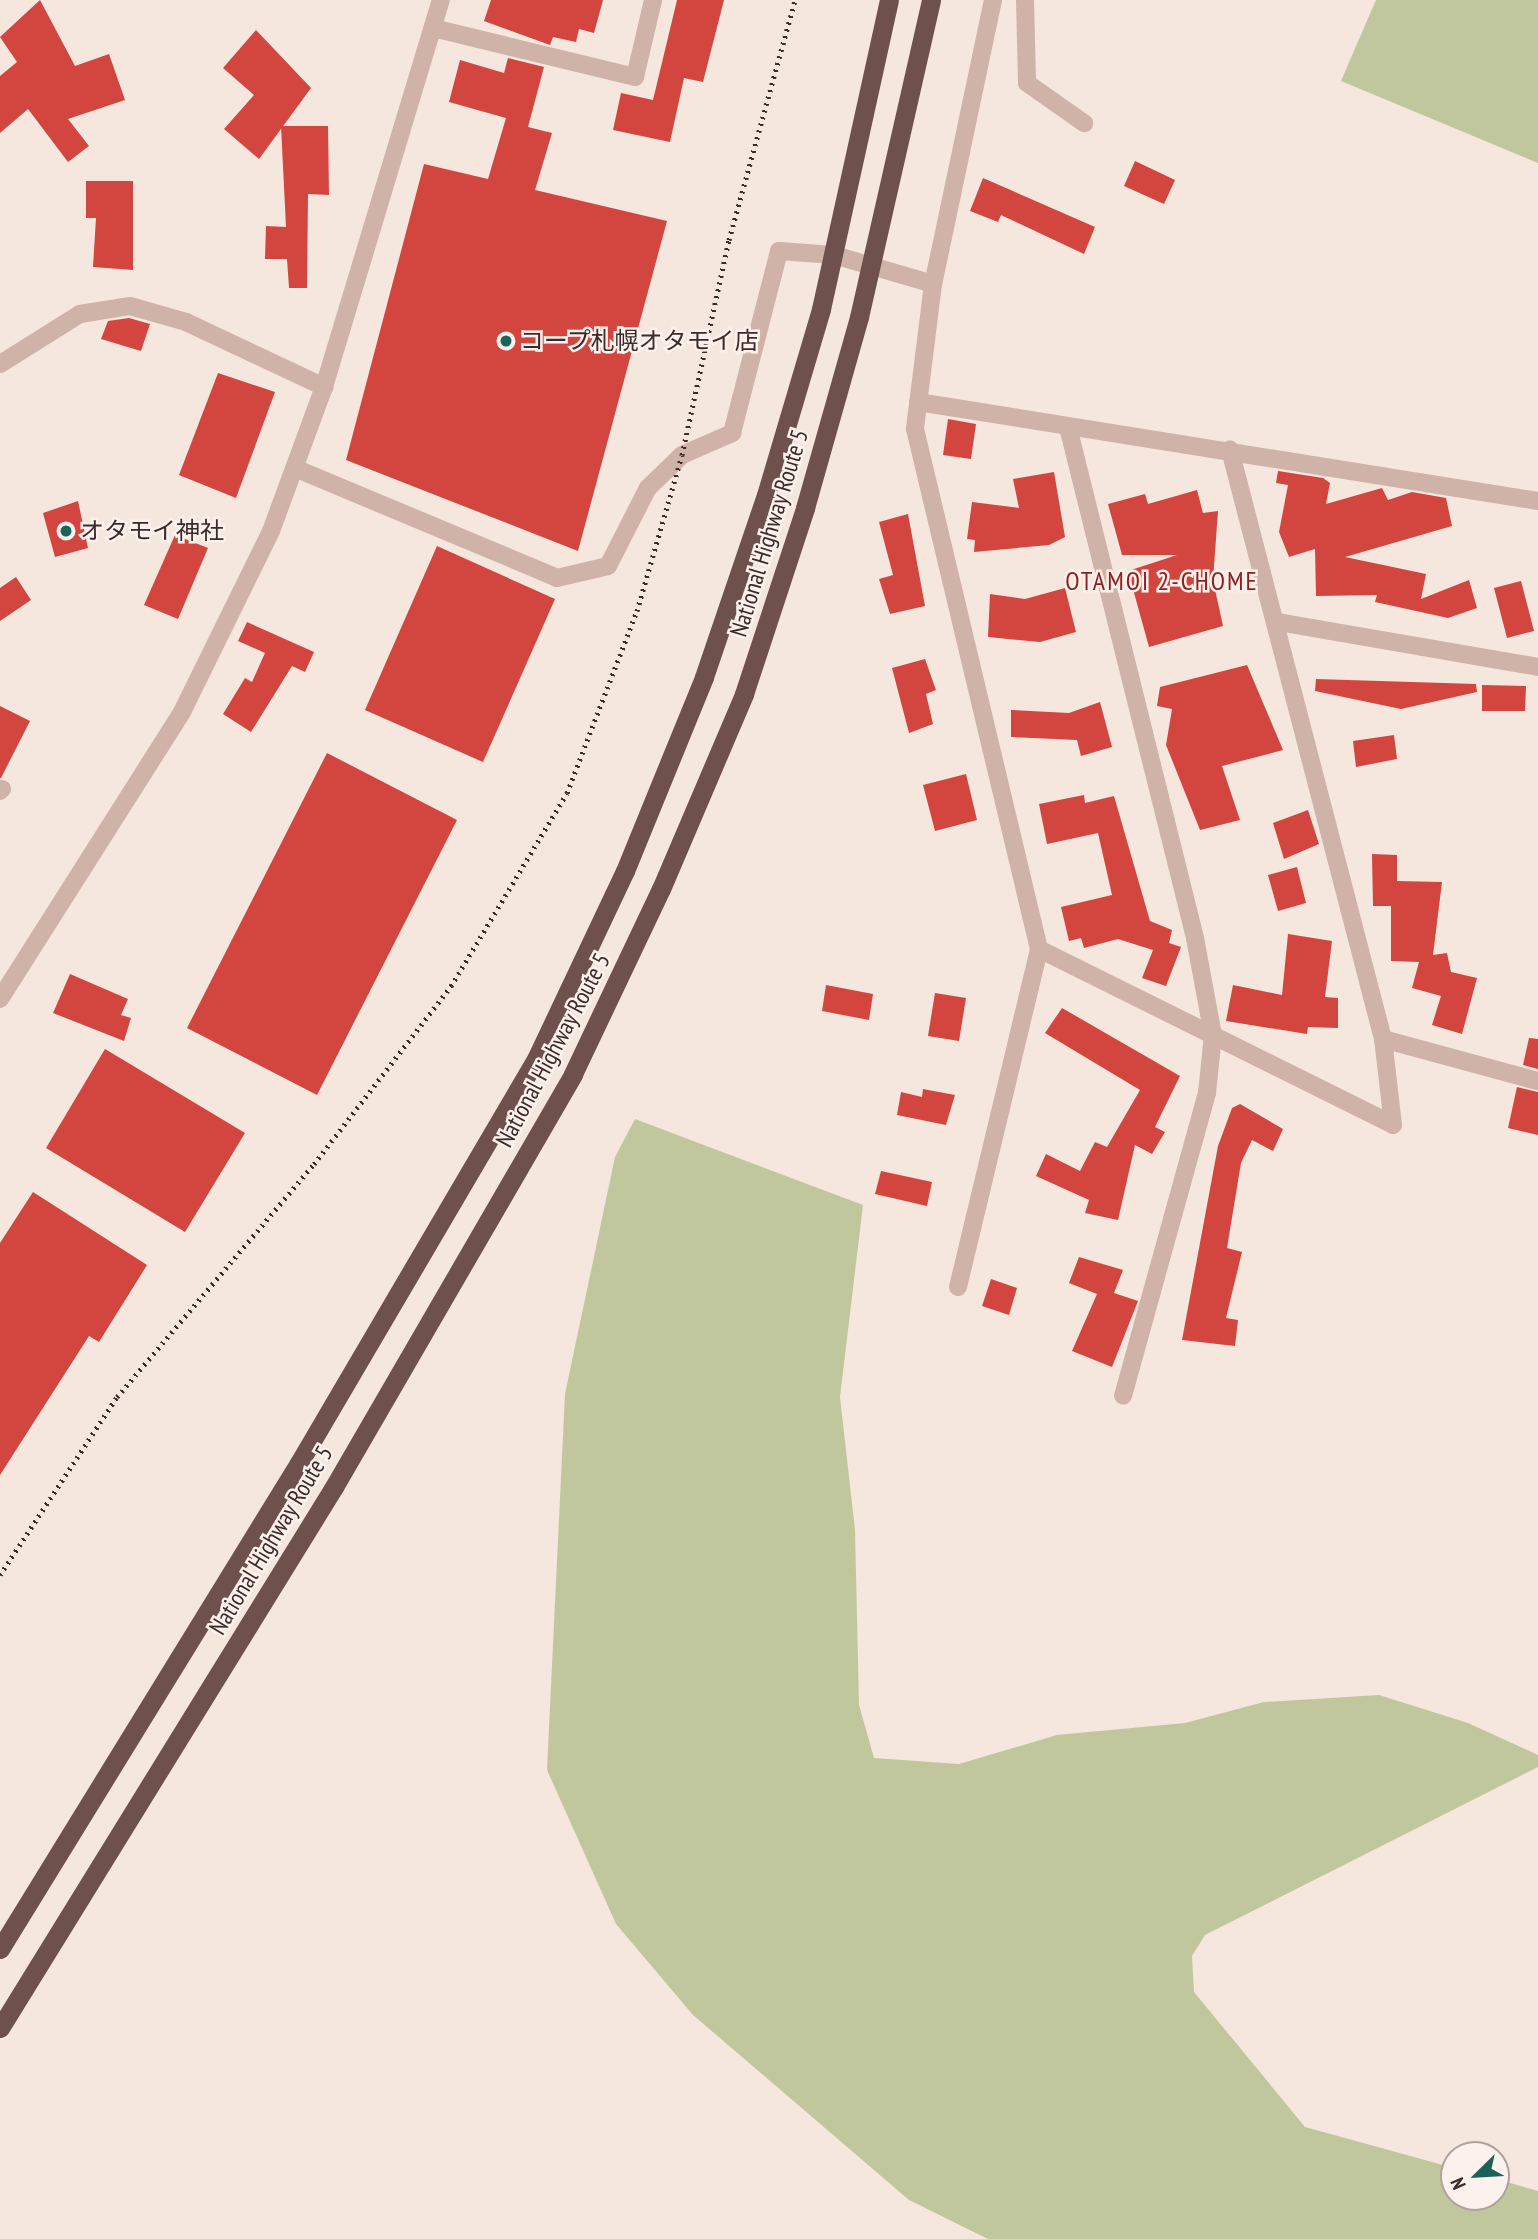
<!DOCTYPE html>
<meta charset="utf-8">
<style>
body{margin:0}
#map{position:relative;width:1538px;height:2239px;overflow:hidden;background:#f5e6de;font-family:"PT Sans Narrow","Noto Sans JP",sans-serif}
div>[style]{position:absolute}
.green>*{inset:0;background:#c1c79c}
.building>*{inset:0;background:#d3463f}
.service>*{height:18px;margin:-9px;padding:0 9px;transform-origin:9px;border-radius:9px;background:#cfb2a8}
.minor>*{height:18px;margin:-9px;padding:0 9px;transform-origin:9px;border-radius:9px;background:#cfb2a8}
.tertiary>*{height:18px;margin:-9px;padding:0 9px;transform-origin:9px;border-radius:9px;background:#cfb2a8}
.trunk>*{height:19px;margin:-9.5px;padding:0 9.5px;transform-origin:9.5px;border-radius:9.5px;background:#6e504c}
.rail>*{height:5px;margin-top:-2.5px;transform-origin:0;background:repeating-linear-gradient(90deg,#3c2b29 0 2px,transparent 0 7px)}
.dots>*{width:19px;height:19px;translate:-50% -50%;box-sizing:border-box;border:4px solid #fcf1ec;border-radius:50%}
span{translate:-50% -50%;white-space:nowrap;text-align:center;line-height:1.15;-webkit-text-stroke:5px #fcf1ec;paint-order:stroke}
.poi-label{font-size:24px;color:#3c2b29}
.left{translate:0 -50%;text-align:left}
.street-label{font-size:24px;color:#3c2b29}
.neighbourhood-label{font-size:26px;color:#941d18;letter-spacing:2px}
.north{position:absolute;left:1440px;top:2141px;width:70px;height:70px;box-sizing:border-box;background:#fcf1ec;border:2px solid #afa29e;border-radius:50%;rotate:246deg;font-size:19px;font-weight:700;line-height:28px;text-align:center;color:#3c2b29}
.north::after{content:'';display:block;margin:auto;width:24px;height:32px;background:#196359;clip-path:polygon(50% 0,100% 100%,50% 72%,0 100%)}
</style>
<div id="map">
<div class="green">
<div style="clip-path:polygon(1376px 0,1538px 0,1538px 163px,1341px 81px)"></div>
<div style="clip-path:polygon(635px 1119px,863px 1205px,840px 1397px,855px 1530px,859px 1705px,874px 1758px,959px 1764px,1057px 1735px,1185px 1723px,1264px 1702px,1379px 1695px,1468px 1723px,1538px 1755px,1538px 1767px,1205px 1935px,1192px 1956px,1194px 1992px,1305px 2127px,1454px 2168px,1454px 2197px,1496px 2197px,1496px 2179px,1538px 2191px,1538px 2239px,988px 2239px,909px 2200px,693px 2015px,616px 1924px,547px 1770px,565px 1394px,615px 1157px)"></div>
</div>
<div class="building">
<div style="clip-path:polygon(40px 0,75px 66px,109px 54px,125px 100px,68px 119px,89px 146px,68px 162px,28px 109px,0 133px,0 76px,17px 62px,0 37px)"></div>
<div style="clip-path:polygon(491px 0,603px 0,594px 33px,579px 29px,576px 42px,553px 37px,550px 45px,484px 21px)"></div>
<div style="clip-path:polygon(677px 0,724px 0,703px 82px,684px 78px,670px 142px,613px 130px,621px 93px,653px 100px)"></div>
<div style="clip-path:polygon(256px 30px,311px 88px,259px 159px,224px 129px,254px 95px,223px 68px)"></div>
<div style="clip-path:polygon(508px 58px,544px 67px,528px 127px,552px 133px,535px 190px,667px 221px,578px 551px,346px 460px,424px 164px,488px 179px,506px 118px,449px 102px,460px 60px,504px 73px)"></div>
<div style="clip-path:polygon(281px 126px,328px 126px,329px 195px,308px 194px,307px 288px,289px 288px,287px 259px,265px 259px,266px 226px,286px 227px)"></div>
<div style="clip-path:polygon(1135px 161px,1175px 180px,1164px 204px,1124px 186px)"></div>
<div style="clip-path:polygon(983px 178px,1095px 227px,1084px 254px,1001px 215px,998px 222px,970px 211px)"></div>
<div style="clip-path:polygon(86px 181px,133px 181px,133px 270px,93px 267px,96px 218px,86px 218px)"></div>
<div style="clip-path:polygon(129px 318px,150px 324px,141px 351px,101px 339px,108px 321px)"></div>
<div style="clip-path:polygon(218px 373px,275px 392px,236px 498px,179px 475px)"></div>
<div style="clip-path:polygon(948px 419px,976px 424px,971px 459px,943px 455px)"></div>
<div style="clip-path:polygon(1278px 471px,1323px 478px,1330px 483px,1326px 504px,1382px 488px,1388px 500px,1412px 492px,1446px 498px,1452px 526px,1345px 557px,1426px 574px,1421px 599px,1469px 580px,1477px 608px,1448px 618px,1375px 602px,1377px 595px,1316px 596px,1315px 549px,1289px 557px,1279px 532px,1288px 485px,1276px 483px)"></div>
<div style="clip-path:polygon(1054px 472px,1065px 537px,1049px 545px,974px 552px,975px 540px,967px 539px,972px 502px,1019px 508px,1013px 479px)"></div>
<div style="clip-path:polygon(1197px 490px,1203px 513px,1218px 511px,1213px 580px,1223px 626px,1149px 647px,1128px 571px,1177px 555px,1122px 555px,1108px 504px,1145px 494px,1148px 504px)"></div>
<div style="clip-path:polygon(78px 501px,88px 548px,55px 557px,43px 513px)"></div>
<div style="clip-path:polygon(908px 514px,925px 606px,890px 614px,879px 579px,893px 575px,879px 522px)"></div>
<div style="clip-path:polygon(175px 535px,208px 548px,178px 619px,144px 605px)"></div>
<div style="clip-path:polygon(437px 546px,555px 599px,483px 762px,365px 710px)"></div>
<div style="clip-path:polygon(16px 577px,31px 600px,0 621px,0 588px)"></div>
<div style="clip-path:polygon(1521px 581px,1534px 631px,1507px 638px,1494px 588px)"></div>
<div style="clip-path:polygon(1065px 588px,1076px 632px,1040px 642px,988px 637px,990px 594px,1025px 599px)"></div>
<div style="clip-path:polygon(247px 622px,314px 652px,305px 672px,292px 666px,251px 732px,223px 714px,245px 678px,252px 682px,265px 653px,238px 641px)"></div>
<div style="clip-path:polygon(925px 659px,936px 690px,926px 694px,933px 724px,909px 733px,892px 668px)"></div>
<div style="clip-path:polygon(1247px 665px,1283px 750px,1222px 766px,1240px 820px,1200px 830px,1166px 745px,1172px 709px,1157px 706px,1160px 687px)"></div>
<div style="clip-path:polygon(1316px 679px,1476px 684px,1477px 692px,1401px 709px,1315px 691px)"></div>
<div style="clip-path:polygon(1482px 685px,1526px 686px,1525px 711px,1482px 711px)"></div>
<div style="clip-path:polygon(1100px 702px,1112px 747px,1081px 756px,1077px 740px,1011px 737px,1011px 710px,1069px 713px)"></div>
<div style="clip-path:polygon(0 706px,30px 721px,1px 778px,0 778px)"></div>
<div style="clip-path:polygon(1394px 735px,1397px 759px,1356px 767px,1353px 741px)"></div>
<div style="clip-path:polygon(327px 753px,457px 820px,317px 1095px,187px 1028px)"></div>
<div style="clip-path:polygon(966px 774px,977px 820px,935px 831px,923px 785px)"></div>
<div style="clip-path:polygon(1084px 795px,1085px 803px,1114px 796px,1150px 921px,1172px 930px,1169px 943px,1181px 947px,1166px 986px,1142px 978px,1153px 950px,1118px 939px,1084px 948px,1081px 938px,1069px 941px,1061px 907px,1112px 895px,1098px 833px,1047px 844px,1039px 804px)"></div>
<div style="clip-path:polygon(1308px 810px,1319px 844px,1284px 859px,1273px 823px)"></div>
<div style="clip-path:polygon(1372px 854px,1397px 855px,1397px 881px,1442px 882px,1433px 955px,1447px 953px,1451px 972px,1477px 978px,1462px 1034px,1432px 1025px,1441px 996px,1412px 988px,1419px 962px,1391px 961px,1391px 906px,1373px 906px)"></div>
<div style="clip-path:polygon(1297px 867px,1306px 903px,1278px 911px,1268px 875px)"></div>
<div style="clip-path:polygon(1288px 934px,1332px 941px,1325px 997px,1338px 998px,1338px 1028px,1308px 1027px,1307px 1034px,1226px 1021px,1233px 985px,1282px 995px)"></div>
<div style="clip-path:polygon(70px 974px,128px 999px,121px 1015px,131px 1018px,124px 1041px,53px 1013px)"></div>
<div style="clip-path:polygon(826px 985px,873px 994px,869px 1020px,822px 1011px)"></div>
<div style="clip-path:polygon(935px 993px,966px 998px,959px 1041px,928px 1036px)"></div>
<div style="clip-path:polygon(1062px 1008px,1180px 1076px,1155px 1127px,1165px 1132px,1152px 1154px,1135px 1145px,1118px 1220px,1085px 1213px,1089px 1200px,1036px 1176px,1046px 1154px,1080px 1171px,1095px 1142px,1107px 1147px,1140px 1090px,1045px 1033px)"></div>
<div style="clip-path:polygon(1529px 1038px,1538px 1039px,1538px 1069px,1523px 1065px)"></div>
<div style="clip-path:polygon(105px 1049px,245px 1133px,185px 1232px,46px 1148px)"></div>
<div style="clip-path:polygon(1517px 1087px,1538px 1092px,1538px 1135px,1508px 1128px)"></div>
<div style="clip-path:polygon(923px 1089px,955px 1095px,946px 1125px,897px 1115px,901px 1092px,922px 1097px)"></div>
<div style="clip-path:polygon(1240px 1104px,1283px 1129px,1273px 1151px,1252px 1140px,1241px 1163px,1227px 1248px,1242px 1252px,1226px 1318px,1238px 1320px,1235px 1346px,1182px 1340px,1218px 1146px,1232px 1108px)"></div>
<div style="clip-path:polygon(881px 1171px,932px 1182px,927px 1206px,875px 1194px)"></div>
<div style="clip-path:polygon(33px 1192px,147px 1265px,99px 1342px,89px 1336px,0 1475px,0 1243px)"></div>
<div style="clip-path:polygon(1079px 1257px,1123px 1270px,1114px 1293px,1138px 1301px,1112px 1367px,1072px 1351px,1097px 1294px,1069px 1283px)"></div>
<div style="clip-path:polygon(991px 1279px,1017px 1288px,1009px 1315px,982px 1306px)"></div>
</div>
<div class="service">
<div style="left:1025px;top:0;width:83px;rotate:88.6deg"></div>
<div style="left:1027px;top:83px;width:70px;rotate:35.1deg"></div>
</div>
<div class="minor">
<div style="left:993px;top:0;width:290px;rotate:101.9deg"></div>
<div style="left:933px;top:284px;width:146px;rotate:97.1deg"></div>
<div style="left:915px;top:429px;width:535px;rotate:76.59deg"></div>
<div style="left:1039px;top:949px;width:395px;rotate:26.4deg"></div>
<div style="left:1393px;top:1125px;width:87px;rotate:-96.6deg"></div>
<div style="left:1383px;top:1039px;width:609px;rotate:-104.56deg"></div>
<div style="left:433px;top:28px;width:208px;rotate:13.6deg"></div>
<div style="left:635px;top:77px;width:79px;rotate:-76.8deg"></div>
<div style="left:0;top:364px;width:94px;rotate:-32deg"></div>
<div style="left:80px;top:314px;width:51px;rotate:-9.1deg"></div>
<div style="left:130px;top:306px;width:58px;rotate:15.9deg"></div>
<div style="left:186px;top:322px;width:153px;rotate:25.2deg"></div>
<div style="left:918px;top:402px;width:628px;rotate:9.07deg"></div>
<div style="left:1068px;top:427px;width:527px;rotate:76.04deg"></div>
<div style="left:1195px;top:938px;width:99px;rotate:79.5deg"></div>
<div style="left:1213px;top:1035px;width:58px;rotate:95.9deg"></div>
<div style="left:1207px;top:1093px;width:314px;rotate:105.5deg"></div>
<div style="left:297px;top:469px;width:282px;rotate:22.7deg"></div>
<div style="left:557px;top:578px;width:52px;rotate:-13.2deg"></div>
<div style="left:608px;top:566px;width:88px;rotate:-62.9deg"></div>
<div style="left:648px;top:488px;width:47px;rotate:-44.1deg"></div>
<div style="left:682px;top:455px;width:55px;rotate:-23.7deg"></div>
<div style="left:732px;top:433px;width:188px;rotate:-75.5deg"></div>
<div style="left:779px;top:251px;width:55px;rotate:4.2deg"></div>
<div style="left:834px;top:255px;width:103px;rotate:16.3deg"></div>
<div style="left:1278px;top:622px;width:264px;rotate:9.8deg"></div>
<div style="left:0;top:791px;width:3px;rotate:-45deg"></div>
<div style="left:1383px;top:1039px;width:161px;rotate:15.2deg"></div>
<div style="left:958px;top:1287px;width:348px;rotate:-76.5deg"></div>
</div>
<div class="tertiary">
<div style="left:0;top:999px;width:340px;rotate:-57.6deg"></div>
<div style="left:182px;top:712px;width:202px;rotate:-63.8deg"></div>
<div style="left:271px;top:531px;width:153px;rotate:-69.8deg"></div>
<div style="left:324px;top:387px;width:404px;rotate:-73.2deg"></div>
</div>
<div class="trunk">
<div style="left:0;top:1949px;width:571px;rotate:-58.4deg"></div>
<div style="left:299px;top:1463px;width:471px;rotate:-59.6deg"></div>
<div style="left:537px;top:1057px;width:206px;rotate:-64.7deg"></div>
<div style="left:625px;top:871px;width:209px;rotate:-67.8deg"></div>
<div style="left:704px;top:677px;width:192px;rotate:-71.2deg"></div>
<div style="left:766px;top:495px;width:194px;rotate:-73.5deg"></div>
<div style="left:821px;top:309px;width:316px;rotate:-77.6deg"></div>
<div style="left:0;top:2028px;width:636px;rotate:-58.31deg"></div>
<div style="left:334px;top:1487px;width:477px;rotate:-59.9deg"></div>
<div style="left:573px;top:1074px;width:205px;rotate:-64.6deg"></div>
<div style="left:661px;top:889px;width:212px;rotate:-66.9deg"></div>
<div style="left:744px;top:694px;width:196px;rotate:-71.8deg"></div>
<div style="left:805px;top:508px;width:198px;rotate:-74.2deg"></div>
<div style="left:859px;top:317px;width:325px;rotate:-77.2deg"></div>
</div>
<div class="rail">
<div style="left:0;top:1575px;width:213px;rotate:-56.7deg"></div>
<div style="left:117px;top:1397px;width:305px;rotate:-49.8deg"></div>
<div style="left:314px;top:1164px;width:225px;rotate:-52.4deg"></div>
<div style="left:451px;top:986px;width:225px;rotate:-59deg"></div>
<div style="left:567px;top:793px;width:195px;rotate:-69deg"></div>
<div style="left:637px;top:611px;width:162px;rotate:-73.9deg"></div>
<div style="left:682px;top:455px;width:220px;rotate:-77.7deg"></div>
<div style="left:729px;top:240px;width:249px;rotate:-74.6deg"></div>
</div>
<div class="dots">
<div style="left:506px;top:341px;background:#196359"></div>
<div style="left:66px;top:531px;background:#196359"></div>
</div>
<div class="poi-label">
<span class="left" style="left:520px;top:341px">コープ札幌オタモイ店</span>
<span class="left" style="left:80px;top:531px">オタモイ神社</span>
</div>
<div class="street-label">
<span style="left:769px;top:533px;rotate:-73deg">National Highway Route 5</span>
<span style="left:553px;top:1050px;rotate:-62deg">National Highway Route 5</span>
<span style="left:271px;top:1540px;rotate:-59deg">National Highway Route 5</span>
</div>
<div class="neighbourhood-label">
<span style="left:1162px;top:581px">OTAMOI 2-CHOME</span>
</div>
<div class="north">N</div>
</div>
